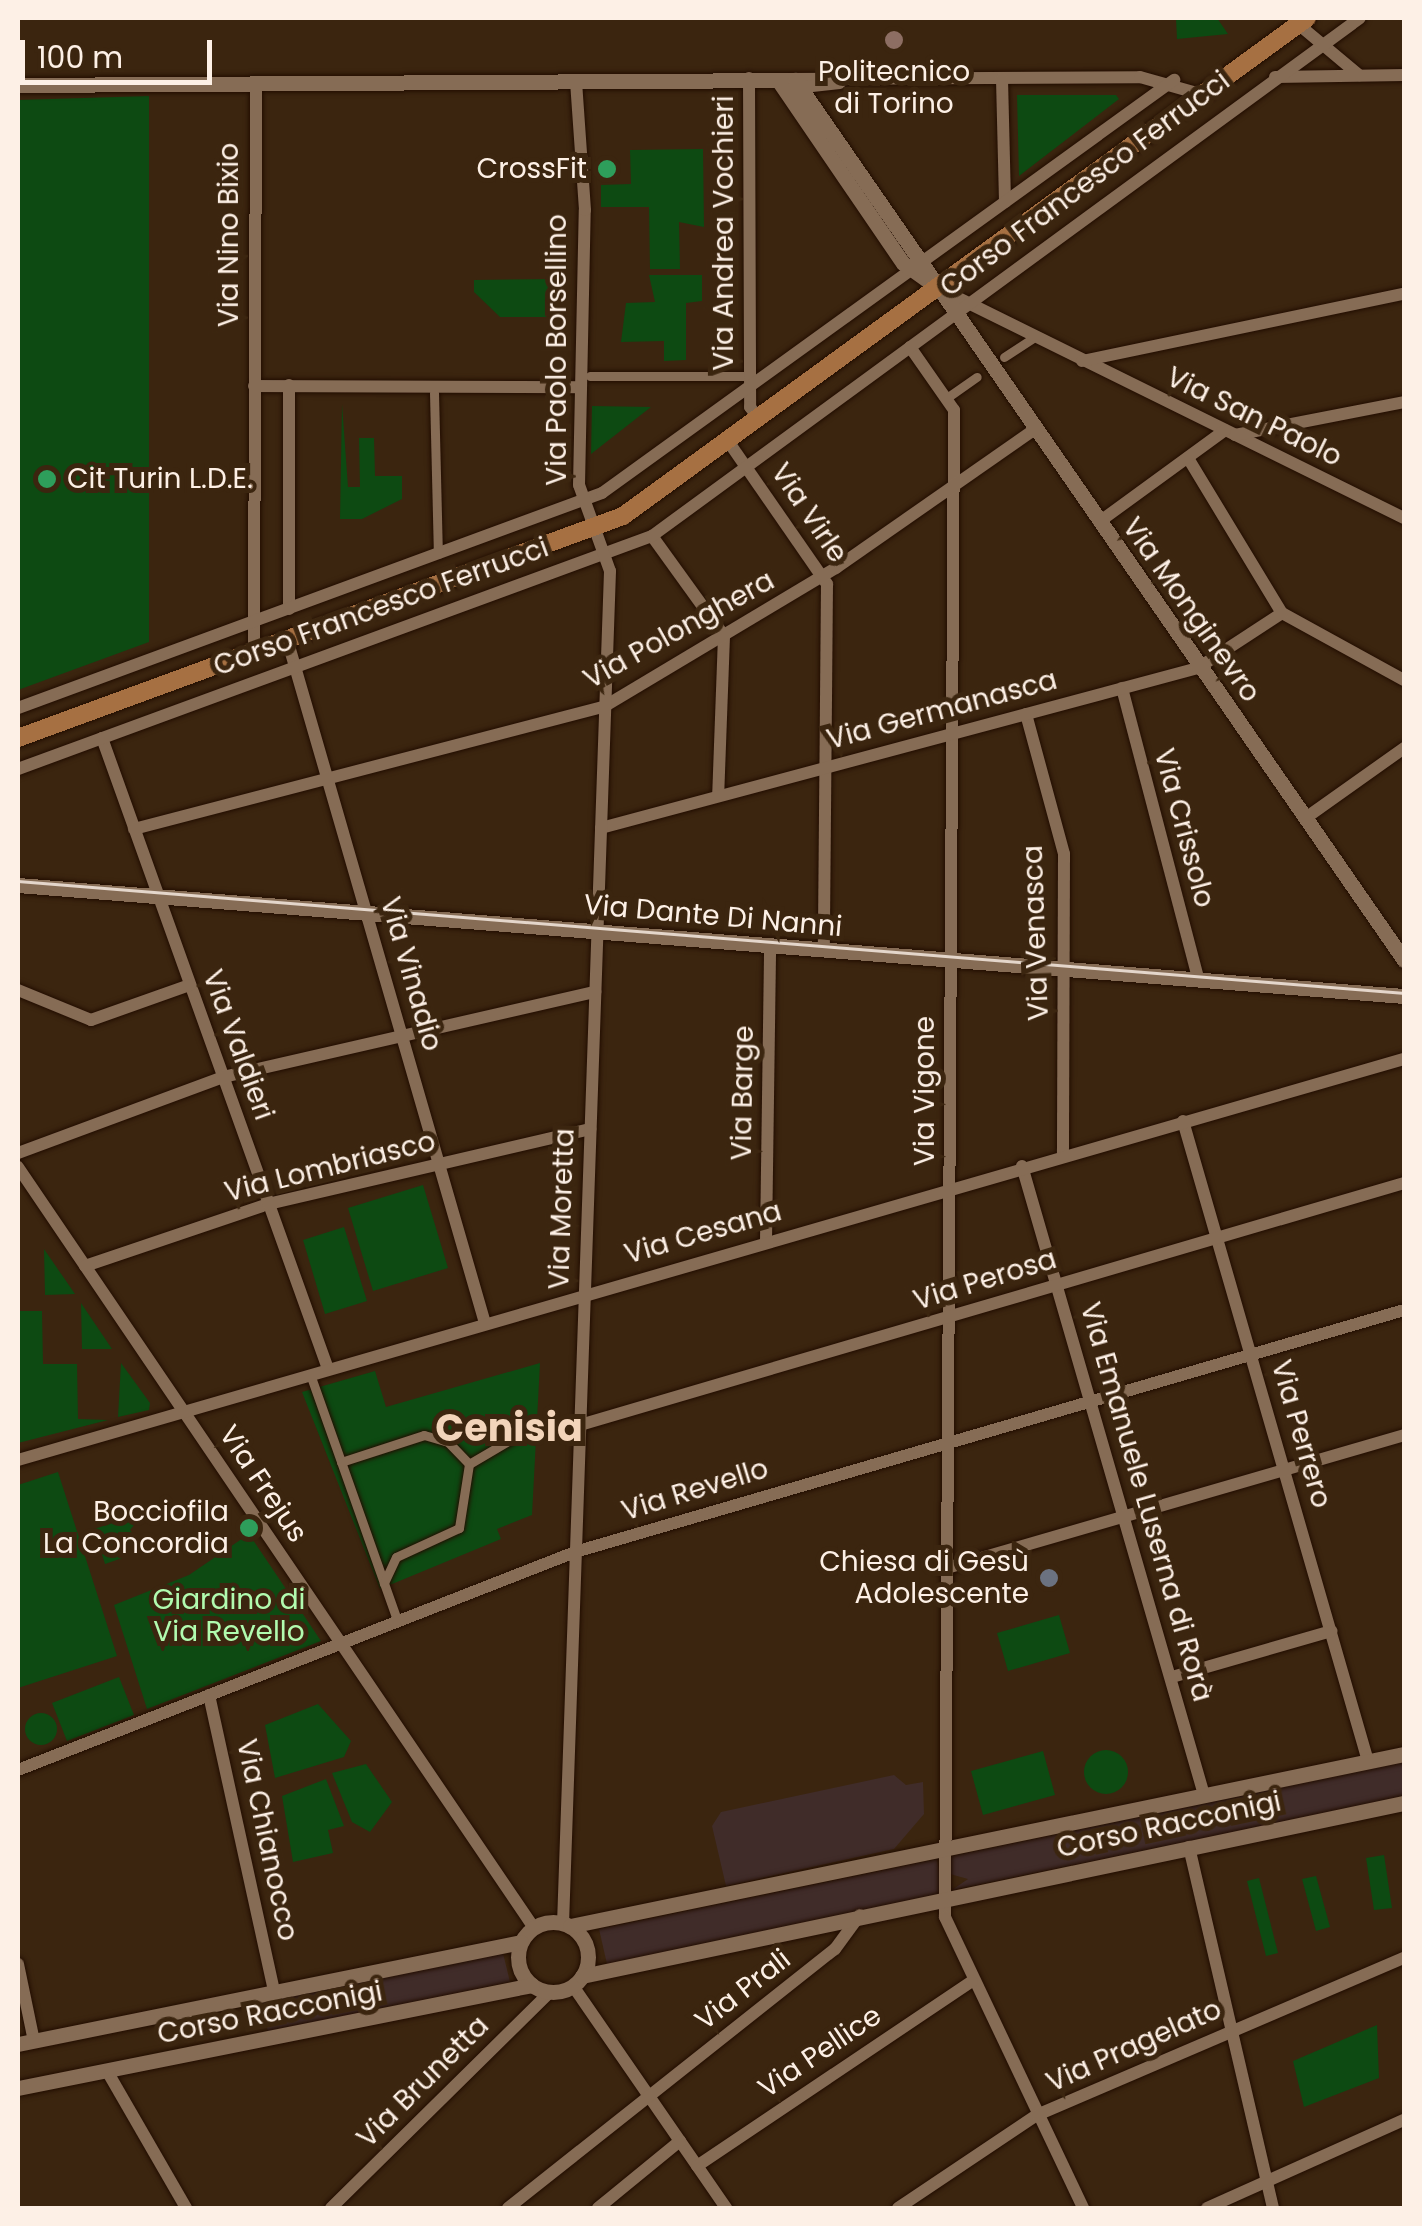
<!DOCTYPE html>
<meta charset="utf-8">
<style>
body{margin:0}
#map{position:relative;width:1422px;height:2226px;overflow:hidden;background:#3b250f;font-family:Poppins,sans-serif}
div>[style]{position:absolute}
.commercial>*{inset:0;background:#402c29}
.green>*{inset:0;background:#0d4a12}
.round{border-radius:50%}
.roads{filter:drop-shadow(0 0 2px #220d00) drop-shadow(0 0 2px #220d00)}
.pedestrian>*{height:9px;margin:-4.5px;padding:0 4.5px;transform-origin:4.5px;border-radius:4.5px;background:#866c55}
.minor>*{height:12px;margin:-6px;padding:0 6px;transform-origin:6px;border-radius:6px;background:#866c55}
.tertiary>*{height:15px;margin:-7.5px;padding:0 7.5px;transform-origin:7.5px;border-radius:7.5px;background:#866c55}
.tertiary>.ring{margin:-7.5px;padding:0;box-sizing:content-box;background:none;border:15px solid #866c55;border-radius:50%}
.secondary>*{height:18px;margin:-9px;padding:0 9px;transform-origin:9px;border-radius:9px;background:#a67042}
.tram>*{height:2.5px;margin:-1.25px;padding:0 1.25px;transform-origin:1.25px;border-radius:1.25px;background:#e4d6cb}
.dots>*{width:28px;height:28px;translate:-50% -50%;box-sizing:border-box;border:5px solid #3b250f;border-radius:50%}
span{translate:-50% -50%;white-space:nowrap;text-align:center;line-height:1.15;-webkit-text-stroke:10px #3b250f;paint-order:stroke}
.poi-label{font-size:28px;color:#fdf0e6}
.right{translate:-100% -50%;text-align:right}
.left{translate:0 -50%;text-align:left}
.street-label{font-size:28px;color:#fdf0e6}
.park-label{font-size:28px;color:#b1fbaf}
.district-label{font-size:38px;color:#f2d4ba;font-weight:700}
.frame{position:absolute;inset:0;border:20px solid #fdf0e6;pointer-events:none}
.scale{position:absolute;left:20px;top:40px;width:192px;height:45px;box-sizing:border-box;border:5px solid #fdf0e6;border-top:0;padding-left:12px;font-size:30px;line-height:35px;white-space:nowrap;color:#fdf0e6;-webkit-text-stroke:8px #3b250f;paint-order:stroke}
</style>
<div id="map">
<div class="commercial">
<div style="clip-path:polygon(1404px 1762px,1404px 1797px,952px 1890px,968px 1879px,950px 1874px,947px 1857px)"></div>
<div style="clip-path:polygon(894px 1775px,906px 1785px,923px 1782px,924px 1814px,894px 1849px,726px 1886px,712px 1826px,721px 1812px)"></div>
<div style="clip-path:polygon(937px 1859px,942px 1894px,607px 1964px,599px 1929px)"></div>
<div style="clip-path:polygon(502px 1949px,510px 1982px,268px 2032px,261px 2001px)"></div>
</div>
<div class="green">
<div style="clip-path:polygon(1176px 18px,1217px 18px,1228px 34px,1177px 39px)"></div>
<div style="clip-path:polygon(1017px 95px,1116px 95px,1119px 99px,1019px 176px)"></div>
<div style="clip-path:polygon(149px 96px,149px 642px,18px 690px,18px 100px)"></div>
<div style="clip-path:polygon(703px 149px,704px 227px,679px 222px,680px 269px,650px 269px,649px 207px,601px 207px,601px 185px,631px 184px,630px 150px)"></div>
<div style="clip-path:polygon(649px 275px,702px 275px,702px 301px,686px 303px,686px 360px,664px 361px,664px 341px,621px 342px,626px 303px,655px 302px)"></div>
<div style="clip-path:polygon(560px 279px,560px 317px,500px 317px,474px 292px,474px 280px)"></div>
<div style="clip-path:polygon(342px 404px,348px 487px,360px 487px,359px 438px,374px 438px,375px 476px,402px 476px,402px 499px,362px 519px,340px 519px)"></div>
<div style="clip-path:polygon(592px 406px,651px 407px,591px 454px)"></div>
<div style="clip-path:polygon(423px 1185px,448px 1268px,373px 1291px,348px 1208px)"></div>
<div style="clip-path:polygon(344px 1227px,367px 1301px,325px 1314px,303px 1240px)"></div>
<div style="clip-path:polygon(44px 1249px,75px 1294px,45px 1295px)"></div>
<div style="clip-path:polygon(81px 1303px,112px 1349px,82px 1349px)"></div>
<div style="clip-path:polygon(18px 1311px,42px 1311px,43px 1364px,77px 1364px,78px 1419px,108px 1420px,18px 1443px)"></div>
<div style="clip-path:polygon(121px 1363px,150px 1403px,149px 1410px,118px 1417px)"></div>
<div style="clip-path:polygon(540px 1363px,532px 1515px,497px 1529px,501px 1539px,380px 1589px,302px 1392px,375px 1371px,386px 1407px)"></div>
<div style="clip-path:polygon(58px 1472px,117px 1656px,18px 1688px,18px 1485px)"></div>
<div style="clip-path:polygon(144px 1513px,130px 1530px,145px 1550px,105px 1564px,94px 1529px)"></div>
<div style="clip-path:polygon(249px 1534px,321px 1641px,147px 1709px,114px 1605px,189px 1575px)"></div>
<div style="clip-path:polygon(1059px 1615px,1070px 1653px,1008px 1671px,997px 1633px)"></div>
<div style="clip-path:polygon(119px 1677px,134px 1715px,67px 1741px,52px 1703px)"></div>
<div style="clip-path:polygon(318px 1704px,351px 1741px,344px 1757px,275px 1778px,265px 1725px)"></div>
<div class="round" style="left:25px;top:1713px;width:32px;height:32px"></div>
<div class="round" style="left:1084px;top:1750px;width:44px;height:44px"></div>
<div style="clip-path:polygon(1043px 1751px,1055px 1795px,983px 1815px,971px 1771px)"></div>
<div style="clip-path:polygon(366px 1764px,392px 1802px,370px 1832px,352px 1822px,332px 1773px)"></div>
<div style="clip-path:polygon(326px 1779px,344px 1826px,328px 1830px,333px 1853px,293px 1862px,282px 1796px)"></div>
<div style="clip-path:polygon(1384px 1855px,1392px 1908px,1374px 1910px,1366px 1858px)"></div>
<div style="clip-path:polygon(1316px 1876px,1330px 1927px,1316px 1931px,1302px 1879px)"></div>
<div style="clip-path:polygon(1259px 1878px,1278px 1953px,1266px 1956px,1247px 1881px)"></div>
<div style="clip-path:polygon(1377px 2025px,1379px 2078px,1304px 2107px,1293px 2061px)"></div>
</div>
<div class="roads">
<div class="pedestrian">
<div style="left:1004px;top:357px;width:37px;rotate:-33deg"></div>
<div style="left:590px;top:376px;width:160px"></div>
<div style="left:434px;top:393px;width:161px;rotate:88.6deg"></div>
<div style="left:948px;top:397px;width:35px;rotate:-35deg"></div>
<div style="left:310px;top:1374px;width:263px;rotate:70.5deg"></div>
<div style="left:341px;top:1462px;width:87px;rotate:-18deg"></div>
<div style="left:424px;top:1435px;width:25px;rotate:16deg"></div>
<div style="left:448px;top:1442px;width:30px;rotate:46deg"></div>
<div style="left:469px;top:1464px;width:65px;rotate:98.9deg"></div>
<div style="left:459px;top:1528px;width:69px;rotate:155.3deg"></div>
<div style="left:396px;top:1557px;width:29px;rotate:115deg"></div>
<div style="left:469px;top:1464px;width:53px;rotate:-30.4deg"></div>
</div>
<div class="minor">
<div style="left:1298px;top:24px;width:80px;rotate:39.9deg"></div>
<div style="left:1275px;top:77px;width:129px;rotate:-0.9deg"></div>
<div style="left:749px;top:78px;width:329px;rotate:89.8deg"></div>
<div style="left:750px;top:407px;width:15px;rotate:53deg"></div>
<div style="left:788px;top:79px;width:352px;rotate:-0.3deg"></div>
<div style="left:1140px;top:77px;width:62px;rotate:15.8deg"></div>
<div style="left:1002px;top:79px;width:123px;rotate:88.6deg"></div>
<div style="left:794px;top:88px;width:46px;rotate:-6.2deg"></div>
<div style="left:940px;top:289px;width:517px;rotate:26.27deg"></div>
<div style="left:910px;top:347px;width:77px;rotate:55.1deg"></div>
<div style="left:954px;top:410px;width:1507px;rotate:90.34deg"></div>
<div style="left:945px;top:1917px;width:322px;rotate:64.6deg"></div>
<div style="left:1082px;top:361px;width:329px;rotate:-11.8deg"></div>
<div style="left:254px;top:386px;width:326px;rotate:0.2deg"></div>
<div style="left:1235px;top:435px;width:172px;rotate:-11deg"></div>
<div style="left:728px;top:441px;width:174px;rotate:55.3deg"></div>
<div style="left:827px;top:584px;width:366px;rotate:90.5deg"></div>
<div style="left:1188px;top:458px;width:181px;rotate:58.8deg"></div>
<div style="left:1282px;top:613px;width:139px;rotate:28.8deg"></div>
<div style="left:1099px;top:522px;width:156px;rotate:-36.1deg"></div>
<div style="left:652px;top:536px;width:123px;rotate:54.2deg"></div>
<div style="left:724px;top:636px;width:160px;rotate:92.1deg"></div>
<div style="left:289px;top:609px;width:224px;rotate:-90deg"></div>
<div style="left:287px;top:639px;width:712px;rotate:73.86deg"></div>
<div style="left:254px;top:651px;width:568px;rotate:-89.8deg"></div>
<div style="left:1122px;top:688px;width:303px;rotate:75.3deg"></div>
<div style="left:18px;top:708px;width:622px;rotate:-20.21deg"></div>
<div style="left:602px;top:493px;width:706px;rotate:-35.83deg"></div>
<div style="left:1026px;top:714px;width:145px;rotate:74.8deg"></div>
<div style="left:1064px;top:854px;width:301px;rotate:90.2deg"></div>
<div style="left:102px;top:738px;width:670px;rotate:70.29deg"></div>
<div style="left:18px;top:769px;width:675px;rotate:-20.18deg"></div>
<div style="left:652px;top:536px;width:877px;rotate:-36.19deg"></div>
<div style="left:1307px;top:817px;width:119px;rotate:-35.4deg"></div>
<div style="left:601px;top:828px;width:618px;rotate:-15deg"></div>
<div style="left:1198px;top:668px;width:100px;rotate:-33.2deg"></div>
<div style="left:134px;top:829px;width:487px;rotate:-14.6deg"></div>
<div style="left:605px;top:706px;width:269px;rotate:-30.9deg"></div>
<div style="left:836px;top:568px;width:241px;rotate:-34.9deg"></div>
<div style="left:18px;top:990px;width:79px;rotate:22.3deg"></div>
<div style="left:91px;top:1020px;width:105px;rotate:-19.5deg"></div>
<div style="left:1183px;top:1121px;width:666px;rotate:73.88deg"></div>
<div style="left:18px;top:1153px;width:219px;rotate:-20.3deg"></div>
<div style="left:223px;top:1077px;width:382px;rotate:-12.9deg"></div>
<div style="left:1022px;top:1166px;width:655px;rotate:73.86deg"></div>
<div style="left:18px;top:1167px;width:919px;rotate:55.86deg"></div>
<div style="left:766px;top:1241px;width:294px;rotate:-89.2deg"></div>
<div style="left:85px;top:1266px;width:193px;rotate:-18.7deg"></div>
<div style="left:268px;top:1204px;width:331px;rotate:-13.1deg"></div>
<div style="left:580px;top:1425px;width:859px;rotate:-16.37deg"></div>
<div style="left:18px;top:1460px;width:1443px;rotate:-16.14deg"></div>
<div style="left:943px;top:1569px;width:480px;rotate:-16.2deg"></div>
<div style="left:1172px;top:1677px;width:166px;rotate:-16.1deg"></div>
<div style="left:209px;top:1695px;width:308px;rotate:77.6deg"></div>
<div style="left:18px;top:1770px;width:598px;rotate:-21.37deg"></div>
<div style="left:575px;top:1552px;width:864px;rotate:-16.27deg"></div>
<div style="left:1189px;top:1847px;width:371px;rotate:76.9deg"></div>
<div style="left:563px;top:1924px;width:1354px;rotate:-88.01deg"></div>
<div style="left:610px;top:571px;width:91px;rotate:-109.8deg"></div>
<div style="left:579px;top:485px;width:275px;rotate:-88.8deg"></div>
<div style="left:585px;top:210px;width:130px;rotate:-94deg"></div>
<div style="left:18px;top:1964px;width:79px;rotate:78.3deg"></div>
<div style="left:573px;top:1986px;width:270px;rotate:55.4deg"></div>
<div style="left:107px;top:2071px;width:158px;rotate:60deg"></div>
<div style="left:697px;top:2166px;width:331px;rotate:-33.9deg"></div>
<div style="left:331px;top:2208px;width:308px;rotate:-44.6deg"></div>
<div style="left:508px;top:2208px;width:417px;rotate:-38.4deg"></div>
<div style="left:835px;top:1949px;width:42px;rotate:-53.7deg"></div>
<div style="left:598px;top:2208px;width:106px;rotate:-39.3deg"></div>
<div style="left:898px;top:2208px;width:167px;rotate:-33.8deg"></div>
<div style="left:1037px;top:2115px;width:399px;rotate:-23.2deg"></div>
<div style="left:1207px;top:2208px;width:216px;rotate:-24.1deg"></div>
</div>
<div class="tertiary">
<div style="left:778px;top:80px;width:222px;rotate:55.7deg"></div>
<div style="left:903px;top:263px;width:43px;rotate:35.5deg"></div>
<div style="left:18px;top:85px;width:777px;rotate:-0.37deg"></div>
<div style="left:795px;top:80px;width:1070px;rotate:55.32deg"></div>
<div style="left:18px;top:885px;width:1390px;rotate:4.58deg"></div>
<div class="ring" style="left:518px;top:1922px;width:55px;height:55px"></div>
<div style="left:570px;top:1926px;width:852px;rotate:-11.65deg"></div>
<div style="left:582px;top:1976px;width:840px;rotate:-11.89deg"></div>
<div style="left:18px;top:2044px;width:513px;rotate:-11.46deg"></div>
<div style="left:18px;top:2088px;width:524px;rotate:-11.33deg"></div>
</div>
<div class="secondary">
<div style="left:18px;top:738px;width:644px;rotate:-20.15deg"></div>
<div style="left:623px;top:516px;width:846px;rotate:-36.06deg"></div>
</div>
</div>
<div class="tram">
<div style="left:18px;top:881px;width:1391px;rotate:4.62deg"></div>
</div>
<div class="dots">
<div style="left:894px;top:40px;background:#8d6e63"></div>
<div style="left:607px;top:169px;background:#2e9e5b"></div>
<div style="left:47px;top:479px;background:#2e9e5b"></div>
<div style="left:249px;top:1528px;background:#2e9e5b"></div>
<div style="left:1049px;top:1578px;background:#6b7280"></div>
</div>
<div class="poi-label">
<span style="left:894px;top:88px">Politecnico<br>di Torino</span>
<span class="right" style="left:587px;top:169px">CrossFit</span>
<span class="left" style="left:67px;top:479px">Cit Turin L.D.E.</span>
<span class="right" style="left:229px;top:1528px">Bocciofila<br>La Concordia</span>
<span class="right" style="left:1029px;top:1578px">Chiesa di Gesù<br>Adolescente</span>
</div>
<div class="street-label">
<span style="left:1085px;top:184px;rotate:-37deg">Corso Francesco Ferrucci</span>
<span style="left:724px;top:233px;rotate:-90deg">Via Andrea Vochieri</span>
<span style="left:229px;top:235px;rotate:-90deg">Via Nino Bixio</span>
<span style="left:557px;top:350px;rotate:-90deg">Via Paolo Borsellino</span>
<span style="left:1254px;top:417px;rotate:26deg">Via San Paolo</span>
<span style="left:809px;top:513px;rotate:56deg">Via Virle</span>
<span style="left:381px;top:607px;rotate:-20deg">Corso Francesco Ferrucci</span>
<span style="left:1191px;top:610px;rotate:55deg">Via Monginevro</span>
<span style="left:679px;top:630px;rotate:-29deg">Via Polonghera</span>
<span style="left:942px;top:710px;rotate:-15deg">Via Germanasca</span>
<span style="left:1184px;top:828px;rotate:75deg">Via Crissolo</span>
<span style="left:713px;top:916px;rotate:5deg">Via Dante Di Nanni</span>
<span style="left:1036px;top:933px;rotate:-92deg">Via Venasca</span>
<span style="left:411px;top:974px;rotate:74deg">Via Vinadio</span>
<span style="left:238px;top:1045px;rotate:70deg">Via Valdieri</span>
<span style="left:925px;top:1091px;rotate:-90deg">Via Vigone</span>
<span style="left:743px;top:1093px;rotate:-89deg">Via Barge</span>
<span style="left:330px;top:1167px;rotate:-14deg">Via Lombriasco</span>
<span style="left:562px;top:1209px;rotate:-88deg">Via Moretta</span>
<span style="left:703px;top:1233px;rotate:-16deg">Via Cesana</span>
<span style="left:985px;top:1280px;rotate:-17deg">Via Perosa</span>
<span style="left:1301px;top:1434px;rotate:74deg">Via Perrero</span>
<span style="left:263px;top:1484px;rotate:56deg">Via Frejus</span>
<span style="left:695px;top:1490px;rotate:-17deg">Via Revello</span>
<span style="left:1146px;top:1502px;rotate:74deg">Via Emanuele Luserna di Rorà</span>
<span style="left:1169px;top:1825px;rotate:-12deg">Corso Racconigi</span>
<span style="left:267px;top:1840px;rotate:78deg">Via Chianocco</span>
<span style="left:743px;top:1990px;rotate:-38deg">Via Prali</span>
<span style="left:270px;top:2013px;rotate:-11deg">Corso Racconigi</span>
<span style="left:1134px;top:2046px;rotate:-24deg">Via Pragelato</span>
<span style="left:820px;top:2052px;rotate:-34deg">Via Pellice</span>
<span style="left:423px;top:2082px;rotate:-45deg">Via Brunetta</span>
</div>
<div class="park-label">
<span style="left:229px;top:1616px">Giardino di<br>Via Revello</span>
</div>
<div class="district-label">
<span style="left:509px;top:1428px">Cenisia</span>
</div>
<div class="frame"></div>
<div class="scale">100 m</div>
</div>
